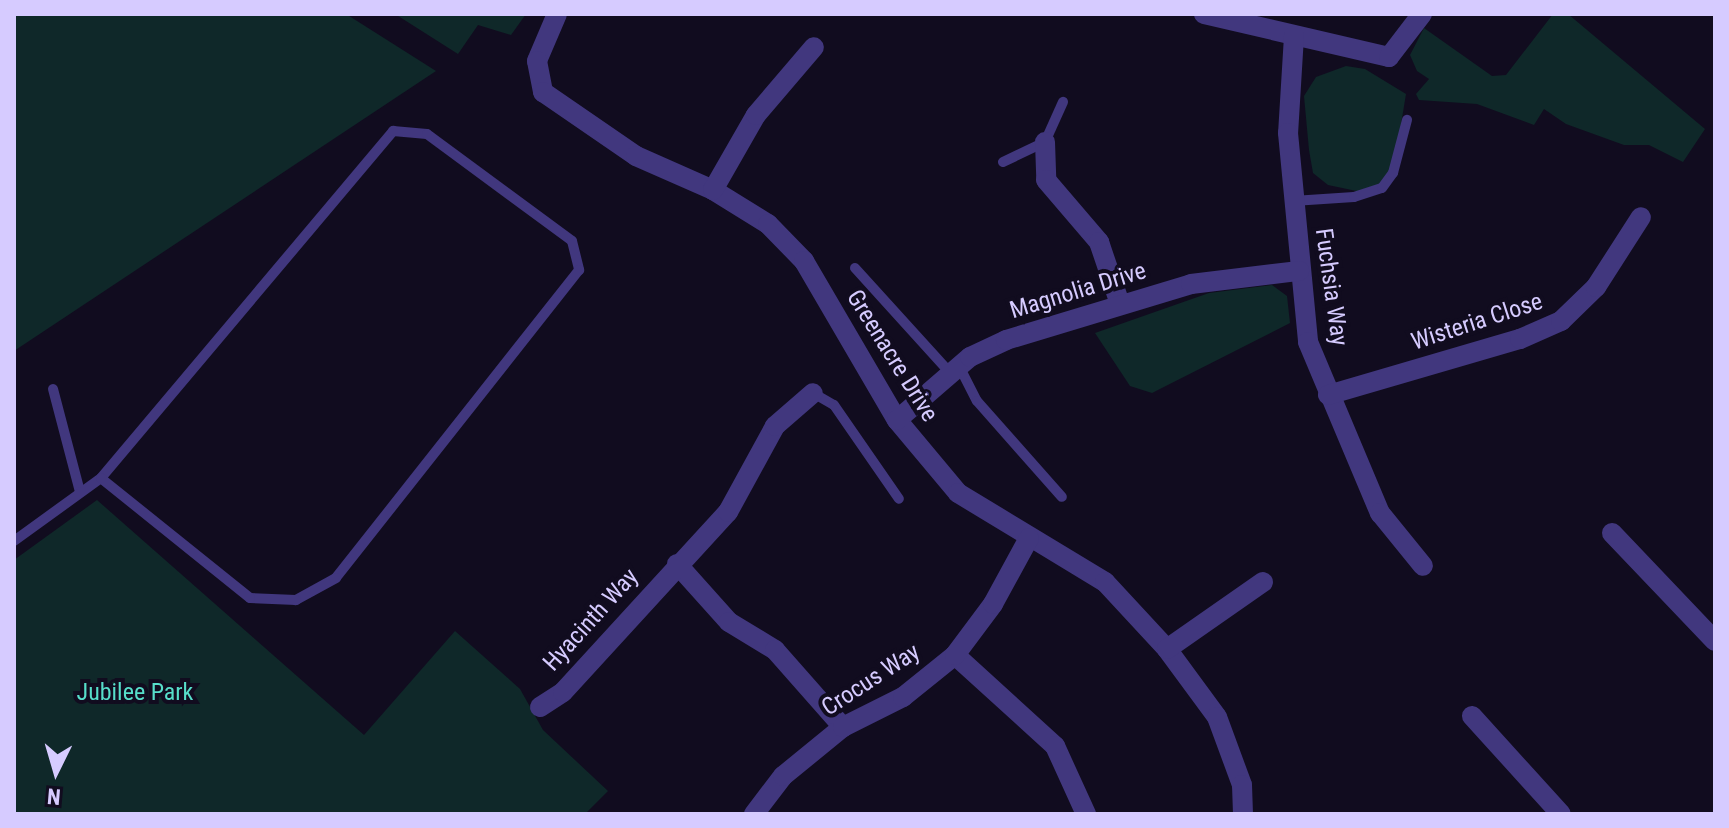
<!DOCTYPE html>
<style>
body{margin:0}
#map{position:relative;width:1729px;height:828px;overflow:hidden;background:#110c1f;font-family:"Roboto Condensed",sans-serif}
div>[style]{position:absolute}
.green>*{inset:0;background:#0f2829}
.lane>*{height:10px;margin:-5px;padding:0 5px;transform-origin:5px;border-radius:5px;background:#41377e}
.street>*{height:20px;margin:-10px;padding:0 10px;transform-origin:10px;border-radius:10px;background:#41377e}
span{translate:-50% -50%;white-space:nowrap;text-align:center;line-height:1.15;-webkit-text-stroke:8px #110c1f;paint-order:stroke}
.street-label{font-size:24px;color:#d6cbff}
.park-label{font-size:24px;color:#57deca}
.frame{position:absolute;inset:0;border:16px solid #d6cbff;pointer-events:none}
.north{position:absolute;left:16px;top:732px;width:80px;height:80px;-webkit-text-stroke:6px #110c1f;paint-order:stroke;rotate:185deg;font-size:22px;font-weight:700;line-height:32px;text-align:center;color:#d6cbff}
.north::after{content:'';display:block;margin:auto;width:28px;height:36px;background:#d6cbff;clip-path:polygon(50% 0,100% 100%,50% 72%,0 100%)}
</style>
<div id="map">
<div class="green">
<div style="clip-path:polygon(14px 14px,346px 14px,436px 71px,14px 351px)"></div>
<div style="clip-path:polygon(395px 14px,526px 14px,511px 35px,478px 25px,458px 54px)"></div>
<div style="clip-path:polygon(1553px 14px,1568px 14px,1705px 129px,1683px 162px,1649px 145px,1624px 145px,1566px 124px,1544px 109px,1534px 125px,1477px 104px,1419px 100px,1416px 94px,1429px 79px,1417px 71px,1410px 55px,1424px 28px,1492px 76px,1506px 75px)"></div>
<div style="clip-path:polygon(1346px 66px,1365px 69px,1406px 94px,1395px 161px,1385px 180px,1366px 193px,1328px 185px,1313px 173px,1309px 150px,1304px 96px,1316px 77px)"></div>
<div style="clip-path:polygon(1272px 285px,1287px 296px,1290px 323px,1152px 393px,1130px 386px,1095px 333px,1209px 293px)"></div>
<div style="clip-path:polygon(97px 500px,364px 735px,455px 631px,520px 689px,543px 730px,608px 791px,585px 814px,14px 814px,14px 560px)"></div>
</div>
<div class="lane">
<div style="left:1003px;top:162px;width:47px;rotate:-25.5deg"></div>
<div style="left:1045px;top:142px;width:44px;rotate:-65.8deg"></div>
<div style="left:1293px;top:201px;width:61px;rotate:-3.8deg"></div>
<div style="left:1354px;top:197px;width:29px;rotate:-18deg"></div>
<div style="left:1382px;top:188px;width:19px;rotate:-54deg"></div>
<div style="left:1393px;top:173px;width:55px;rotate:-75.2deg"></div>
<div style="left:855px;top:268px;width:143px;rotate:47.8deg"></div>
<div style="left:959px;top:366px;width:39px;rotate:63deg"></div>
<div style="left:977px;top:401px;width:128px;rotate:48.5deg"></div>
<div style="left:53px;top:389px;width:106px;rotate:75.3deg"></div>
<div style="left:813px;top:393px;width:24px;rotate:30deg"></div>
<div style="left:834px;top:405px;width:114px;rotate:55.3deg"></div>
<div style="left:14px;top:541px;width:107px;rotate:-35.9deg"></div>
<div style="left:101px;top:478px;width:454px;rotate:-49.9deg"></div>
<div style="left:393px;top:131px;width:34px;rotate:5deg"></div>
<div style="left:427px;top:134px;width:180px;rotate:36.4deg"></div>
<div style="left:572px;top:241px;width:30px;rotate:76deg"></div>
<div style="left:579px;top:270px;width:392px;rotate:128.3deg"></div>
<div style="left:336px;top:578px;width:46px;rotate:151.2deg"></div>
<div style="left:296px;top:600px;width:46px;rotate:-177.5deg"></div>
<div style="left:250px;top:598px;width:191px;rotate:-141.2deg"></div>
</div>
<div class="street">
<div style="left:557px;top:14px;width:51px;rotate:113.1deg"></div>
<div style="left:537px;top:61px;width:32px;rotate:79deg"></div>
<div style="left:543px;top:92px;width:113px;rotate:34.5deg"></div>
<div style="left:636px;top:156px;width:84px;rotate:23.8deg"></div>
<div style="left:713px;top:190px;width:65px;rotate:31.7deg"></div>
<div style="left:768px;top:224px;width:52px;rotate:45.8deg"></div>
<div style="left:804px;top:261px;width:184px;rotate:59.7deg"></div>
<div style="left:897px;top:420px;width:95px;rotate:50.1deg"></div>
<div style="left:958px;top:493px;width:172px;rotate:31.2deg"></div>
<div style="left:1105px;top:582px;width:91px;rotate:47.2deg"></div>
<div style="left:1167px;top:649px;width:84px;rotate:53.7deg"></div>
<div style="left:1217px;top:717px;width:72px;rotate:69.8deg"></div>
<div style="left:1242px;top:785px;width:29px;rotate:88deg"></div>
<div style="left:1204px;top:14px;width:190px;rotate:13.1deg"></div>
<div style="left:1389px;top:57px;width:54px;rotate:-52.5deg"></div>
<div style="left:1294px;top:36px;width:97px;rotate:93.5deg"></div>
<div style="left:1288px;top:133px;width:210px;rotate:84.5deg"></div>
<div style="left:1308px;top:342px;width:186px;rotate:67.2deg"></div>
<div style="left:1380px;top:513px;width:68px;rotate:50.9deg"></div>
<div style="left:1045px;top:142px;width:38px;rotate:88deg"></div>
<div style="left:1046px;top:180px;width:82px;rotate:49.5deg"></div>
<div style="left:1099px;top:242px;width:65px;rotate:71.3deg"></div>
<div style="left:713px;top:190px;width:86px;rotate:-60.2deg"></div>
<div style="left:756px;top:115px;width:89px;rotate:-49.5deg"></div>
<div style="left:1328px;top:395px;width:200px;rotate:-16.3deg"></div>
<div style="left:1520px;top:339px;width:45px;rotate:-23.7deg"></div>
<div style="left:1561px;top:321px;width:49px;rotate:-44.2deg"></div>
<div style="left:1596px;top:287px;width:83px;rotate:-57.3deg"></div>
<div style="left:897px;top:420px;width:96px;rotate:-40.8deg"></div>
<div style="left:970px;top:357px;width:40px;rotate:-25deg"></div>
<div style="left:1006px;top:340px;width:193px;rotate:-16.8deg"></div>
<div style="left:1191px;top:284px;width:109px;rotate:-6.9deg"></div>
<div style="left:1612px;top:533px;width:149px;rotate:46.4deg"></div>
<div style="left:677px;top:564px;width:78px;rotate:48.1deg"></div>
<div style="left:729px;top:622px;width:54px;rotate:31.3deg"></div>
<div style="left:775px;top:650px;width:103px;rotate:48.6deg"></div>
<div style="left:1167px;top:649px;width:117px;rotate:-34.9deg"></div>
<div style="left:955px;top:655px;width:135px;rotate:42.3deg"></div>
<div style="left:1055px;top:746px;width:75px;rotate:65.5deg"></div>
<div style="left:540px;top:707px;width:27px;rotate:-33deg"></div>
<div style="left:563px;top:692px;width:244px;rotate:-47.5deg"></div>
<div style="left:728px;top:512px;width:98px;rotate:-61.3deg"></div>
<div style="left:775px;top:426px;width:50px;rotate:-41deg"></div>
<div style="left:1472px;top:716px;width:132px;rotate:47.8deg"></div>
<div style="left:754px;top:814px;width:48px;rotate:-52.7deg"></div>
<div style="left:783px;top:776px;width:77px;rotate:-39.2deg"></div>
<div style="left:843px;top:727px;width:67px;rotate:-26.6deg"></div>
<div style="left:903px;top:697px;width:67px;rotate:-38.9deg"></div>
<div style="left:955px;top:655px;width:64px;rotate:-53.3deg"></div>
<div style="left:993px;top:604px;width:75px;rotate:-61.4deg"></div>
</div>
<div class="street-label">
<span style="left:1331px;top:287px;rotate:82deg">Fuchsia Way</span>
<span style="left:1078px;top:291px;rotate:-17deg">Magnolia Drive</span>
<span style="left:1477px;top:322px;rotate:-18deg">Wisteria Close</span>
<span style="left:892px;top:356px;rotate:58deg">Greenacre Drive</span>
<span style="left:591px;top:620px;rotate:-48deg">Hyacinth Way</span>
<span style="left:871px;top:680px;rotate:-33deg">Crocus Way</span>
</div>
<div class="park-label">
<span style="left:135px;top:693px">Jubilee Park</span>
</div>
<div class="frame"></div>
<div class="north">N</div>
</div>
